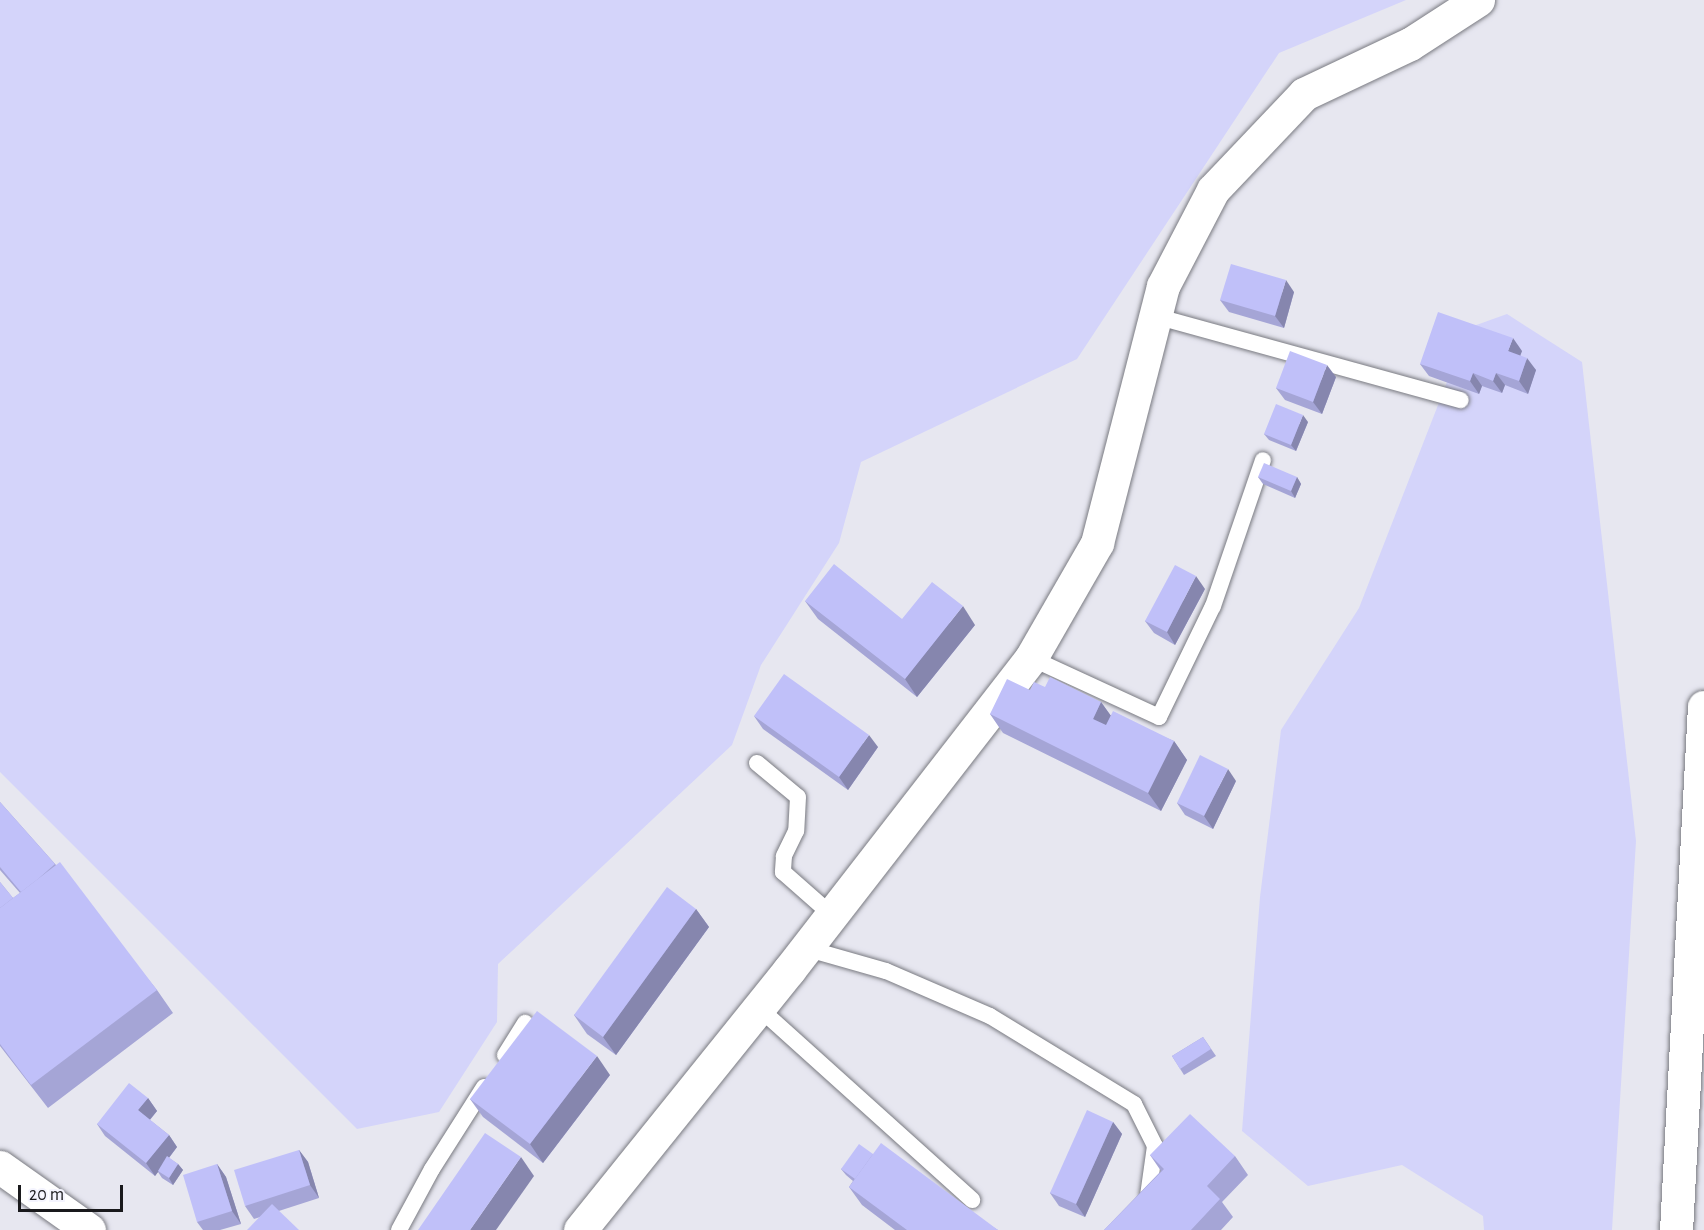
<!DOCTYPE html>
<style>
body{margin:0}
#map{position:relative;width:1704px;height:1230px;overflow:hidden;background:#e7e7f0;font-family:"Alegreya Sans",sans-serif}
div>[style]{position:absolute}
.green>*{inset:0;background:#d4d4fa}
.roads{filter:drop-shadow(0 0 2px #797a81) drop-shadow(0 0 2px #797a81)}
.service>*{height:16px;margin:-8px;padding:0 8px;transform-origin:8px;border-radius:8px;background:#fff}
.minor>*{height:33px;margin:-16.5px;padding:0 16.5px;transform-origin:16.5px;border-radius:16.5px;background:#fff}
.tertiary>*{height:33px;margin:-16.5px;padding:0 16.5px;transform-origin:16.5px;border-radius:16.5px;background:#fff}
.trunk>*{height:33px;margin:-16.5px;padding:0 16.5px;transform-origin:16.5px;border-radius:16.5px;background:#fff}
.wall>*{inset:0;background:#a5a5d6}
.shaded-wall>*{inset:0;background:#8686ae}
.building>*{inset:0;background:#c0c0f9}
span{translate:-50% -50%;white-space:nowrap;text-align:center;line-height:1.15;-webkit-text-stroke:4.5px #f4f4fe;paint-order:stroke}
.scale{position:absolute;left:18px;top:1185px;width:105px;height:27px;box-sizing:border-box;border:3px solid #19191c;border-top:0;padding-left:8px;font-size:18px;line-height:21px;white-space:nowrap;color:#19191c;-webkit-text-stroke:4px #f4f4fe;paint-order:stroke}
</style>
<div id="map">
<div class="green">
<div style="clip-path:polygon(0 0,1406px 0,1279px 53px,1077px 359px,861px 462px,839px 543px,761px 665px,732px 745px,498px 964px,497px 1022px,439px 1112px,357px 1129px,0 772px)"></div>
<div style="clip-path:polygon(1507px 314px,1582px 362px,1636px 841px,1612px 1230px,1484px 1230px,1483px 1216px,1402px 1165px,1308px 1186px,1242px 1131px,1260px 897px,1281px 730px,1359px 608px,1468px 328px)"></div>
</div>
<div class="roads">
<div class="service">
<div style="left:1155px;top:316px;width:317px;rotate:15.4deg"></div>
<div style="left:1031px;top:658px;width:141px;rotate:24.7deg"></div>
<div style="left:1159px;top:717px;width:123px;rotate:-64.1deg"></div>
<div style="left:1213px;top:606px;width:154px;rotate:-71.1deg"></div>
<div style="left:757px;top:763px;width:53px;rotate:39.7deg"></div>
<div style="left:798px;top:797px;width:34px;rotate:93deg"></div>
<div style="left:796px;top:831px;width:28px;rotate:116deg"></div>
<div style="left:784px;top:856px;width:16px;rotate:94deg"></div>
<div style="left:783px;top:872px;width:65px;rotate:41.3deg"></div>
<div style="left:805px;top:948px;width:84px;rotate:15.9deg"></div>
<div style="left:886px;top:971px;width:113px;rotate:23.4deg"></div>
<div style="left:990px;top:1016px;width:169px;rotate:31.4deg"></div>
<div style="left:1134px;top:1104px;width:47px;rotate:63.4deg"></div>
<div style="left:1155px;top:1146px;width:50px;rotate:98deg"></div>
<div style="left:759px;top:1008px;width:287px;rotate:42deg"></div>
<div style="left:505px;top:1055px;width:38px;rotate:-58deg"></div>
<div style="left:399px;top:1230px;width:69px;rotate:-61.6deg"></div>
<div style="left:432px;top:1169px;width:97px;rotate:-57.6deg"></div>
</div>
<div class="minor">
<div style="left:580px;top:1230px;width:334px;rotate:-51.2deg"></div>
<div style="left:789px;top:970px;width:395px;rotate:-52.2deg"></div>
<div style="left:1031px;top:658px;width:133px;rotate:-60.1deg"></div>
<div style="left:1097px;top:543px;width:265px;rotate:-75.6deg"></div>
<div style="left:1163px;top:286px;width:108px;rotate:-62.5deg"></div>
<div style="left:1213px;top:190px;width:132px;rotate:-46.5deg"></div>
<div style="left:1304px;top:94px;width:117px;rotate:-25.3deg"></div>
<div style="left:1410px;top:44px;width:81px;rotate:-32.9deg"></div>
</div>
<div class="tertiary">
<div style="left:0;top:1167px;width:109px;rotate:35.3deg"></div>
</div>
<div class="trunk">
<div style="left:1676px;top:1230px;width:524px;rotate:-86.94deg"></div>
</div>
</div>
<div class="wall">
<div style="clip-path:polygon(1294px 292px,1284px 328px,1229px 312px,1220px 300px)"></div>
<div style="clip-path:polygon(1522px 351px,1520px 355px,1536px 370px,1528px 394px,1505px 385px,1502px 393px,1482px 386px,1479px 394px,1429px 376px,1420px 364px)"></div>
<div style="clip-path:polygon(1336px 377px,1322px 414px,1285px 400px,1276px 388px)"></div>
<div style="clip-path:polygon(1308px 422px,1296px 451px,1269px 440px,1264px 434px)"></div>
<div style="clip-path:polygon(1258px 477px,1297px 477px,1301px 484px,1295px 498px,1263px 484px)"></div>
<div style="clip-path:polygon(1205px 589px,1175px 645px,1154px 633px,1145px 621px)"></div>
<div style="clip-path:polygon(805px 601px,902px 619px,975px 625px,917px 697px,818px 619px)"></div>
<div style="clip-path:polygon(1045px 687px,1101px 702px,1110px 715px,1174px 741px,1187px 760px,1161px 811px,1003px 733px,990px 714px,1030px 690px)"></div>
<div style="clip-path:polygon(754px 716px,878px 747px,848px 790px,763px 729px)"></div>
<div style="clip-path:polygon(1236px 781px,1213px 829px,1185px 815px,1177px 803px)"></div>
<div style="clip-path:polygon(0 802px,56px 865px,157px 990px,173px 1013px,48px 1108px,0 1046px,0 882px,13px 898px,20px 893px,0 870px)"></div>
<div style="clip-path:polygon(696px 909px,709px 927px,616px 1055px,587px 1034px,574px 1015px)"></div>
<div style="clip-path:polygon(1203px 1037px,1216px 1056px,1184px 1075px,1172px 1056px)"></div>
<div style="clip-path:polygon(610px 1075px,543px 1163px,483px 1117px,470px 1099px)"></div>
<div style="clip-path:polygon(148px 1098px,157px 1111px,150px 1120px,169px 1135px,177px 1147px,169px 1158px,178px 1164px,183px 1170px,173px 1185px,162px 1178px,158px 1172px,155px 1176px,105px 1136px,97px 1124px)"></div>
<div style="clip-path:polygon(1113px 1122px,1122px 1134px,1085px 1217px,1059px 1206px,1050px 1193px)"></div>
<div style="clip-path:polygon(299px 1150px,308px 1162px,319px 1198px,254px 1219px,245px 1206px)"></div>
<div style="clip-path:polygon(873px 1154px,998px 1230px,895px 1230px,862px 1205px,849px 1187px,853px 1181px,846px 1175px,841px 1169px)"></div>
<div style="clip-path:polygon(1150px 1155px,1235px 1156px,1248px 1175px,1222px 1202px,1233px 1217px,1221px 1230px,1104px 1230px,1161px 1171px)"></div>
<div style="clip-path:polygon(217px 1164px,226px 1177px,241px 1224px,220px 1230px,203px 1230px,197px 1222px)"></div>
</div>
<div class="shaded-wall">
<div style="clip-path:polygon(1286px 280px,1294px 292px,1284px 328px,1275px 316px)"></div>
<div style="clip-path:polygon(1513px 338px,1522px 351px,1517px 364px,1508px 351px)"></div>
<div style="clip-path:polygon(1527px 358px,1536px 370px,1528px 394px,1519px 381px)"></div>
<div style="clip-path:polygon(1327px 365px,1336px 377px,1322px 414px,1313px 402px)"></div>
<div style="clip-path:polygon(1473px 373px,1482px 386px,1479px 394px,1470px 381px)"></div>
<div style="clip-path:polygon(1496px 373px,1505px 385px,1502px 393px,1493px 381px)"></div>
<div style="clip-path:polygon(1303px 415px,1308px 422px,1296px 451px,1291px 445px)"></div>
<div style="clip-path:polygon(1297px 477px,1301px 484px,1295px 498px,1291px 491px)"></div>
<div style="clip-path:polygon(1196px 576px,1205px 589px,1175px 645px,1167px 632px)"></div>
<div style="clip-path:polygon(963px 606px,975px 625px,917px 697px,905px 679px)"></div>
<div style="clip-path:polygon(1101px 702px,1114px 720px,1106px 737px,1093px 719px)"></div>
<div style="clip-path:polygon(869px 735px,878px 747px,848px 790px,839px 777px)"></div>
<div style="clip-path:polygon(1174px 741px,1187px 760px,1161px 811px,1148px 793px)"></div>
<div style="clip-path:polygon(1228px 769px,1236px 781px,1213px 829px,1204px 816px)"></div>
<div style="clip-path:polygon(696px 909px,709px 927px,616px 1055px,603px 1037px)"></div>
<div style="clip-path:polygon(597px 1056px,610px 1075px,543px 1163px,530px 1144px)"></div>
<div style="clip-path:polygon(148px 1098px,157px 1111px,147px 1123px,138px 1110px)"></div>
<div style="clip-path:polygon(1113px 1122px,1122px 1134px,1085px 1217px,1076px 1204px)"></div>
<div style="clip-path:polygon(169px 1135px,177px 1147px,155px 1176px,146px 1163px)"></div>
<div style="clip-path:polygon(299px 1150px,308px 1162px,319px 1198px,310px 1185px)"></div>
<div style="clip-path:polygon(521px 1157px,534px 1176px,496px 1230px,470px 1230px)"></div>
<div style="clip-path:polygon(178px 1164px,183px 1170px,173px 1185px,169px 1178px)"></div>
<div style="clip-path:polygon(217px 1164px,226px 1177px,241px 1224px,232px 1211px)"></div>
</div>
<div class="building">
<div style="clip-path:polygon(1231px 264px,1286px 280px,1275px 316px,1220px 300px)"></div>
<div style="clip-path:polygon(1438px 312px,1513px 338px,1508px 351px,1527px 358px,1519px 381px,1496px 373px,1493px 381px,1473px 373px,1470px 381px,1420px 364px)"></div>
<div style="clip-path:polygon(1290px 351px,1327px 365px,1313px 402px,1276px 388px)"></div>
<div style="clip-path:polygon(1276px 404px,1303px 415px,1291px 445px,1264px 434px)"></div>
<div style="clip-path:polygon(1264px 463px,1297px 477px,1291px 491px,1258px 477px)"></div>
<div style="clip-path:polygon(834px 564px,902px 619px,932px 582px,963px 606px,905px 679px,805px 601px)"></div>
<div style="clip-path:polygon(1175px 565px,1196px 576px,1167px 632px,1145px 621px)"></div>
<div style="clip-path:polygon(784px 674px,869px 735px,839px 777px,754px 716px)"></div>
<div style="clip-path:polygon(1050px 677px,1101px 702px,1093px 719px,1106px 725px,1113px 711px,1174px 741px,1148px 793px,990px 714px,1007px 679px,1030px 690px,1034px 682px,1045px 687px)"></div>
<div style="clip-path:polygon(1200px 755px,1228px 769px,1204px 816px,1177px 803px)"></div>
<div style="clip-path:polygon(0 802px,55px 864px,38px 879px,21px 892px,0 867px)"></div>
<div style="clip-path:polygon(60px 862px,157px 990px,31px 1085px,0 1044px,0 908px)"></div>
<div style="clip-path:polygon(0 882px,13px 898px,0 908px)"></div>
<div style="clip-path:polygon(667px 887px,696px 909px,603px 1037px,574px 1015px)"></div>
<div style="clip-path:polygon(537px 1011px,597px 1056px,530px 1144px,470px 1099px)"></div>
<div style="clip-path:polygon(1203px 1037px,1211px 1049px,1180px 1069px,1172px 1056px)"></div>
<div style="clip-path:polygon(129px 1083px,148px 1098px,138px 1110px,169px 1135px,146px 1163px,97px 1124px)"></div>
<div style="clip-path:polygon(1087px 1110px,1113px 1122px,1076px 1204px,1050px 1193px)"></div>
<div style="clip-path:polygon(1190px 1114px,1235px 1156px,1207px 1186px,1220px 1199px,1191px 1230px,1104px 1230px,1164px 1169px,1150px 1155px)"></div>
<div style="clip-path:polygon(485px 1133px,521px 1157px,470px 1230px,418px 1230px)"></div>
<div style="clip-path:polygon(881px 1143px,998px 1230px,907px 1230px,849px 1187px)"></div>
<div style="clip-path:polygon(859px 1144px,873px 1154px,855px 1179px,841px 1169px)"></div>
<div style="clip-path:polygon(299px 1150px,310px 1185px,245px 1206px,234px 1170px)"></div>
<div style="clip-path:polygon(167px 1156px,178px 1164px,169px 1178px,158px 1171px)"></div>
<div style="clip-path:polygon(217px 1164px,232px 1211px,197px 1222px,183px 1175px)"></div>
<div style="clip-path:polygon(272px 1204px,299px 1230px,247px 1230px)"></div>
</div>
<div class="scale">20 m</div>
</div>
